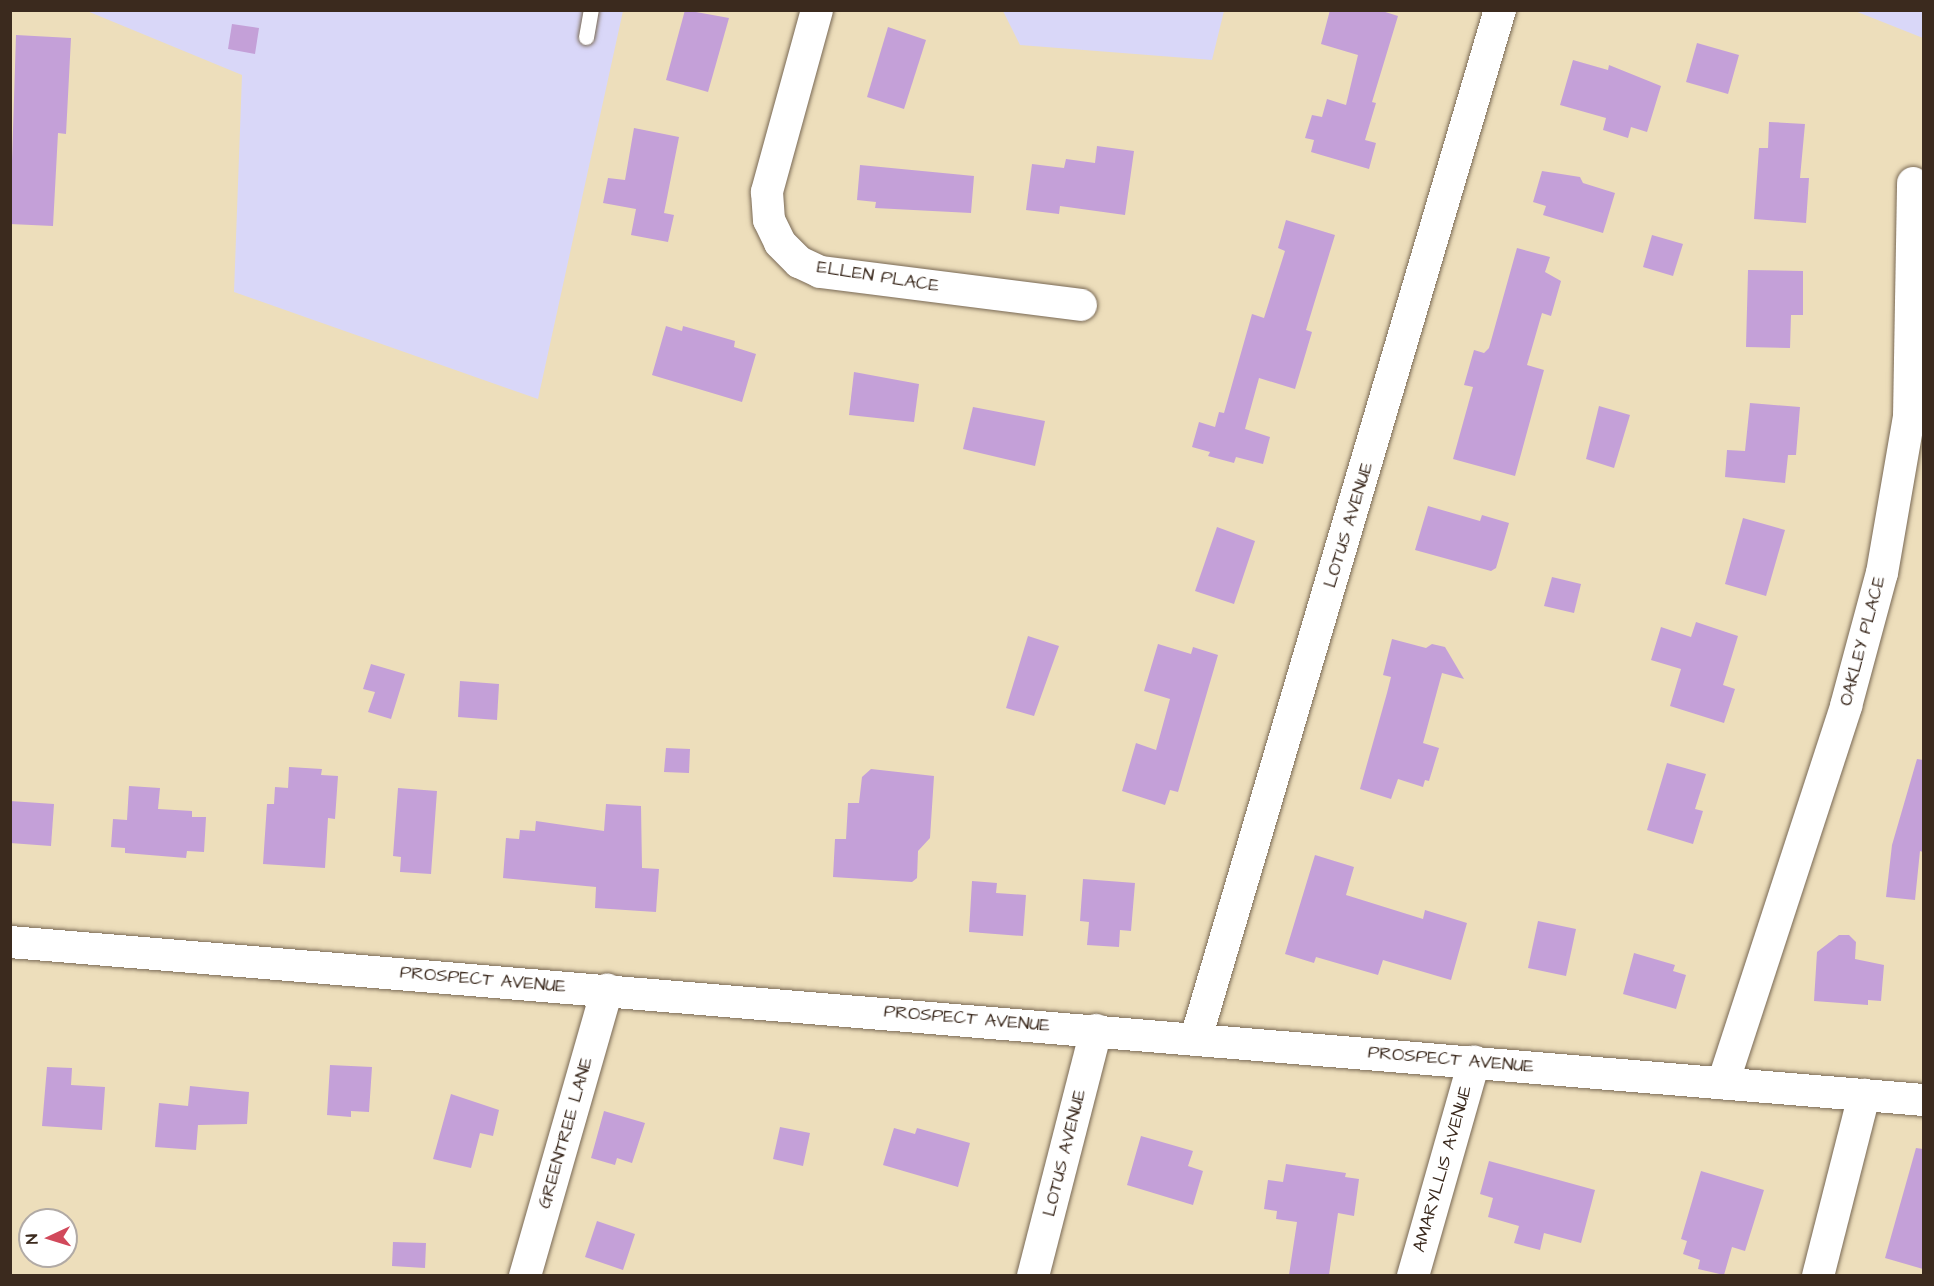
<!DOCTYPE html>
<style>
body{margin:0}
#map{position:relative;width:1934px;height:1286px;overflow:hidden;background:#eddebb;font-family:"Architects Daughter",sans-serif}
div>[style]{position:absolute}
.built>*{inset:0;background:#d9d7f8}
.building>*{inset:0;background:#c4a0d8}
.roads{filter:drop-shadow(0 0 2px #796955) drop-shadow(0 0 2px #796955)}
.lane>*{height:15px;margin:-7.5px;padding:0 7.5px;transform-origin:7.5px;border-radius:7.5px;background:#fff}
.street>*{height:32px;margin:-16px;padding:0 16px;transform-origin:16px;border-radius:16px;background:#fff}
span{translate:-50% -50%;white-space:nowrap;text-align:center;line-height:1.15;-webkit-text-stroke:5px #fff;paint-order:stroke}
.street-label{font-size:18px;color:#3b2a1e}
.frame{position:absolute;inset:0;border:12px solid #3b2a1e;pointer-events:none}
.north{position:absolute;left:18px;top:1208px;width:60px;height:60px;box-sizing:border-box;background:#fff;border:2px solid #b1aaa5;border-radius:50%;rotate:266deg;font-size:16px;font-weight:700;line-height:24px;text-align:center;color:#3b2a1e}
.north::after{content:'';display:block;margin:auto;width:21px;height:27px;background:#d1495b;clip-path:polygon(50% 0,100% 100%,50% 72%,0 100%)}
</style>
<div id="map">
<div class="built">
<div style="clip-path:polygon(87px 11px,623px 11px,538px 399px,234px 292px,242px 75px)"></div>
<div style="clip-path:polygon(1003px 11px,1224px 11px,1212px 60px,1020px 45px)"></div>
<div style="clip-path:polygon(1855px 11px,1923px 11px,1923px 38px)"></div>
</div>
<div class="building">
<div style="clip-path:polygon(685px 10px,729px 18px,708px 92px,666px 80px)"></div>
<div style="clip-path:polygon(1330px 10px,1379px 10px,1398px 16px,1372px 102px,1376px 103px,1365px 140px,1376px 143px,1369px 169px,1311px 152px,1314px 140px,1305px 138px,1312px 115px,1322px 117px,1327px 99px,1346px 105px,1358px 55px,1321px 44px)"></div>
<div style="clip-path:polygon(232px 24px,259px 28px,255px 54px,228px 49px)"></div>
<div style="clip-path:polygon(888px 27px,926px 40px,904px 109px,867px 97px)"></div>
<div style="clip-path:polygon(16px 35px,71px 38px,66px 134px,58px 133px,53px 226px,10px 224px)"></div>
<div style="clip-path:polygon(1697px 43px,1739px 55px,1728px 94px,1686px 82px)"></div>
<div style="clip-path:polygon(1573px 60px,1608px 70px,1609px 65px,1661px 86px,1647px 132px,1631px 127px,1628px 138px,1603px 130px,1606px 118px,1560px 105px)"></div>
<div style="clip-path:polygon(1769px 122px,1805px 124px,1800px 178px,1809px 178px,1806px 223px,1754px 219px,1759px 148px,1768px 148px)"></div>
<div style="clip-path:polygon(634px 128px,679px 137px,664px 213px,674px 215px,668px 242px,631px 235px,636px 209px,603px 203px,608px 178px,625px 180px)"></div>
<div style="clip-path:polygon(1097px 146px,1134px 151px,1125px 215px,1060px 206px,1059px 214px,1026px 210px,1032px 164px,1064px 168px,1066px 159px,1095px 163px)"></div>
<div style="clip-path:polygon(860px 165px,974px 176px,971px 213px,875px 208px,876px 202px,857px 200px)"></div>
<div style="clip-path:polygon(1542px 171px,1580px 177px,1583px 183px,1615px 193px,1603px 233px,1543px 215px,1546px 206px,1533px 202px)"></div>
<div style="clip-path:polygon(1286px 220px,1335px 235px,1306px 330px,1312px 332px,1295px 389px,1259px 378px,1245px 429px,1270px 437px,1263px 464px,1236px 457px,1234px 463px,1208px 456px,1210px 452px,1192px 447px,1199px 422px,1215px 427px,1219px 412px,1224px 413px,1252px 314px,1264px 318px,1285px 251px,1278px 248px)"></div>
<div style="clip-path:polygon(1652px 235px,1683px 244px,1673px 276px,1643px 267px)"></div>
<div style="clip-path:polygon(1517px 248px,1550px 257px,1545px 272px,1561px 281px,1551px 316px,1542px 313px,1527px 365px,1544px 370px,1515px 476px,1453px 459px,1473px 387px,1464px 385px,1474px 350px,1484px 353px,1489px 348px)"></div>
<div style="clip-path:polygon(1748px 270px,1803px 271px,1803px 315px,1791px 315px,1790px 348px,1746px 347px)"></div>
<div style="clip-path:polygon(666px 326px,682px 331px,683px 326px,735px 341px,734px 347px,756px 354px,742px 402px,652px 375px)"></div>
<div style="clip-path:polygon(854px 372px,919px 384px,914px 422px,849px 415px)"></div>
<div style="clip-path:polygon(1750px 403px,1800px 407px,1796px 455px,1788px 455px,1785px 483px,1725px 477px,1727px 450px,1745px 451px)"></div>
<div style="clip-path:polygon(1599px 406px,1630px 415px,1614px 468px,1586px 459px)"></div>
<div style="clip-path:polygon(973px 407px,1045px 421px,1035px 466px,963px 449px)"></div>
<div style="clip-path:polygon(1428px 506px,1480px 521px,1482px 515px,1509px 523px,1496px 568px,1491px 571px,1415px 550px)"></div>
<div style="clip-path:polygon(1743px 518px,1785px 530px,1766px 596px,1725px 584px)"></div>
<div style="clip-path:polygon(1217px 527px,1255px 541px,1234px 604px,1195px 591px)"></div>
<div style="clip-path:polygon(1552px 577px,1581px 584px,1574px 613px,1544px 606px)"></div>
<div style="clip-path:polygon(1696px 622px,1738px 636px,1723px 685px,1735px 689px,1724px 723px,1670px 706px,1681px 669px,1651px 660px,1661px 627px,1691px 637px)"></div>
<div style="clip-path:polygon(1028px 636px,1059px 646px,1034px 716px,1006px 708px)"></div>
<div style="clip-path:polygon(1392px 639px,1426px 648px,1432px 644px,1445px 647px,1464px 679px,1442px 673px,1423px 743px,1439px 748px,1429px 781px,1425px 780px,1423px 787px,1398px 779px,1391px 799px,1360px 789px,1387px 693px,1391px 677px,1383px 675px)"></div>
<div style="clip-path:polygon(1158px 644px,1191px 654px,1193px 647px,1218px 655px,1178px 792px,1170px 790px,1165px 805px,1122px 791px,1136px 743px,1156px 750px,1170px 699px,1144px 691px)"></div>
<div style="clip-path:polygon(371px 664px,405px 674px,391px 719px,368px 712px,375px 692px,363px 689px)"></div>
<div style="clip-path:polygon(460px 681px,499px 684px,497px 720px,458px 717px)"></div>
<div style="clip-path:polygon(666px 748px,690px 749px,689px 773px,664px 772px)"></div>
<div style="clip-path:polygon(1917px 759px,1923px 760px,1923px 852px,1920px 851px,1915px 900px,1886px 897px,1892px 845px)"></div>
<div style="clip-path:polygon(1667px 763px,1706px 774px,1695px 809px,1703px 811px,1693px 844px,1647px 830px)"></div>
<div style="clip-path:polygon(289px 767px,322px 769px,321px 775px,338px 776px,335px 819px,328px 818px,325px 868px,263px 864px,267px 804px,274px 804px,275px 787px,288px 788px)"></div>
<div style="clip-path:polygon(871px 769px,934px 776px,930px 838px,918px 851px,917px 878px,912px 882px,833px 877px,835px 839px,846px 839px,848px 803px,859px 803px,862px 777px)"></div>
<div style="clip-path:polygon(129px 786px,160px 788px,158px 809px,192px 811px,192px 817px,206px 817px,204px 852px,187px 851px,186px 858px,125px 853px,125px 848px,111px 847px,113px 819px,127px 820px)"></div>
<div style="clip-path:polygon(398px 788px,437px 791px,431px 874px,400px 872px,401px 857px,393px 856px)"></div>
<div style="clip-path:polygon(10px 801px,54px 804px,51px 846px,10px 843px)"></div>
<div style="clip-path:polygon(606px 804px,641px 806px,642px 868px,659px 869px,656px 912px,595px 908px,596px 887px,503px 878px,506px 838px,519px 839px,520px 830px,535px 831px,536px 821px,604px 831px)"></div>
<div style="clip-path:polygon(1315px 855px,1354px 867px,1346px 895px,1423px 919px,1425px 910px,1467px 923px,1451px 980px,1383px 960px,1378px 975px,1316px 957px,1314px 963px,1285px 954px)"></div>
<div style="clip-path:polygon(1083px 879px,1135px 883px,1131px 931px,1120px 930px,1119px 947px,1087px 945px,1089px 922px,1080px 921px)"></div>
<div style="clip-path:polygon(972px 881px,997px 883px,996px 893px,1026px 895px,1023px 936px,969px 932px)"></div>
<div style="clip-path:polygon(1538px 921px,1576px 929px,1566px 976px,1528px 968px)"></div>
<div style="clip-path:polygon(1839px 935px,1849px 935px,1856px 942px,1855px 959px,1884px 965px,1881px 1001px,1868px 1000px,1868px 1005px,1814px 1001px,1817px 952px)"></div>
<div style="clip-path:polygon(1634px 953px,1675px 965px,1673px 971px,1686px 975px,1676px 1009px,1623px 994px)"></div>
<div style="clip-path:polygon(330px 1065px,372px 1067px,369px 1112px,351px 1111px,351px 1117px,327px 1115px)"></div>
<div style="clip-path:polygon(47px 1067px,72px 1068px,71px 1085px,105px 1087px,102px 1130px,42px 1126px)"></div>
<div style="clip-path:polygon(190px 1086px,249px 1092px,247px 1124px,198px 1125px,196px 1150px,155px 1147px,159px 1103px,188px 1106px)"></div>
<div style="clip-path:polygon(451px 1094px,499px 1110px,493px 1136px,480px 1133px,471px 1168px,433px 1159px)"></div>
<div style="clip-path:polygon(604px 1111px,645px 1123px,632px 1163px,617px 1158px,615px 1165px,591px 1158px)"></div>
<div style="clip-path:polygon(780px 1127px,810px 1133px,803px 1166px,773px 1159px)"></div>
<div style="clip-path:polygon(894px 1128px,915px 1134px,917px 1128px,970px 1143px,958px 1187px,883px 1165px)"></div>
<div style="clip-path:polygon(1141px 1136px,1193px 1151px,1188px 1166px,1203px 1171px,1193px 1205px,1127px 1185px)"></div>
<div style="clip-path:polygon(1916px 1148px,1923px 1149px,1923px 1269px,1885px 1258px)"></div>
<div style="clip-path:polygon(1489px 1161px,1595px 1190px,1581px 1243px,1544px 1233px,1540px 1250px,1514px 1243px,1519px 1226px,1488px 1217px,1493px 1198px,1480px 1194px)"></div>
<div style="clip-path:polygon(1286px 1164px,1346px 1173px,1345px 1177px,1359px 1179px,1354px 1216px,1338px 1213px,1329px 1275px,1289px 1275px,1297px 1222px,1276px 1219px,1277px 1211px,1264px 1209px,1268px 1180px,1283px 1182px)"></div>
<div style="clip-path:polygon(1701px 1171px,1764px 1190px,1745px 1251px,1732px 1247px,1724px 1275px,1698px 1269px,1700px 1260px,1683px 1254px,1687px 1241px,1681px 1239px)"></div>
<div style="clip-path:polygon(597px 1221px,635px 1234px,623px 1270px,585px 1257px)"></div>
<div style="clip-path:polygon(393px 1242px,426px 1243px,425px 1268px,392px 1266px)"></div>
</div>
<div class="roads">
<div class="lane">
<div style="left:586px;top:37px;width:27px;rotate:-80deg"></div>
</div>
<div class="street">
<div style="left:817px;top:10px;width:189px;rotate:105.4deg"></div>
<div style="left:767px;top:192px;width:28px;rotate:86deg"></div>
<div style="left:769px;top:220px;width:25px;rotate:64deg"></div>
<div style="left:780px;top:243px;width:27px;rotate:45deg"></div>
<div style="left:799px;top:262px;width:23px;rotate:25deg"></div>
<div style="left:820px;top:272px;width:263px;rotate:7.2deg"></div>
<div style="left:10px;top:942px;width:1921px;rotate:4.72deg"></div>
<div style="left:1196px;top:1038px;width:1072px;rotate:-73.53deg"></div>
<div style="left:1723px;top:1083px;width:397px;rotate:-71.9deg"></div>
<div style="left:1846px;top:706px;width:138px;rotate:-74.9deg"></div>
<div style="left:1882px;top:573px;width:159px;rotate:-80.2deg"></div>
<div style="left:1909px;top:416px;width:233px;rotate:-89deg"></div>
<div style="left:525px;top:1276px;width:298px;rotate:-74deg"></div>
<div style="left:1033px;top:1276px;width:254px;rotate:-75.6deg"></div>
<div style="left:1413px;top:1276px;width:223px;rotate:-74.1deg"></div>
<div style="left:1818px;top:1276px;width:187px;rotate:-75.7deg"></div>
</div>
</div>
<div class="street-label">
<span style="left:878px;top:277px;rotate:9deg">ELLEN PLACE</span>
<span style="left:1349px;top:525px;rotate:-73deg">LOTUS AVENUE</span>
<span style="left:1863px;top:641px;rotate:-75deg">OAKLEY PLACE</span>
<span style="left:483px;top:980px;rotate:5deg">PROSPECT AVENUE</span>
<span style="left:967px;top:1019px;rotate:5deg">PROSPECT AVENUE</span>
<span style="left:1451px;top:1060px;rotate:5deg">PROSPECT AVENUE</span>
<span style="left:566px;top:1133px;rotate:-74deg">GREENTREE LANE</span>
<span style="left:1065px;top:1153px;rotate:-76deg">LOTUS AVENUE</span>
<span style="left:1443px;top:1169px;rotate:-74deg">AMARYLLIS AVENUE</span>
</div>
<div class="frame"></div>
<div class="north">N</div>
</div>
